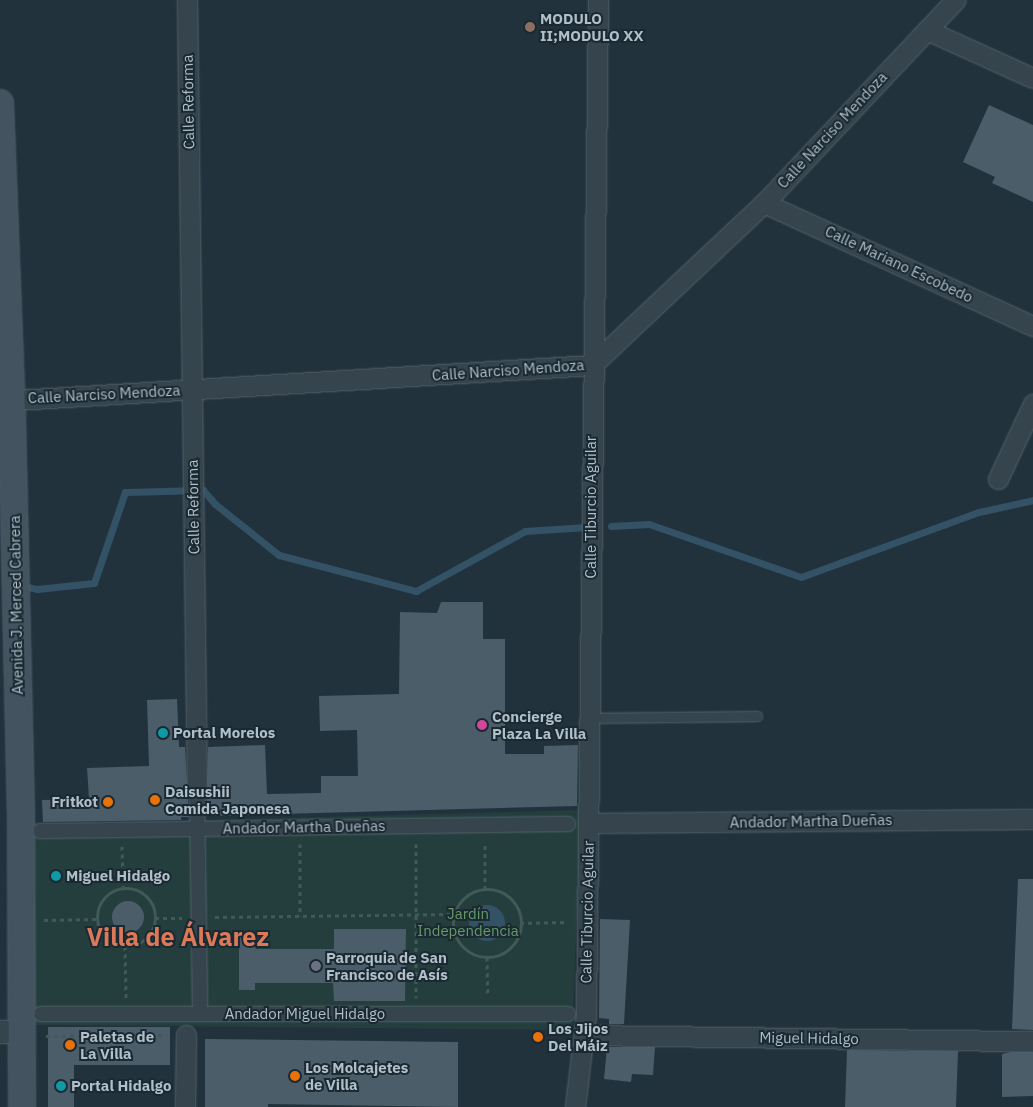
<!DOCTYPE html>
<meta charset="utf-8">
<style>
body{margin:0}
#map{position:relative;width:1033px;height:1107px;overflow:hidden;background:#21323d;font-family:"IBM Plex Sans",sans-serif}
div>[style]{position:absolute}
.green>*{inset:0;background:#233e3c}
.water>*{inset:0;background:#345265}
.round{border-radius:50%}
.stream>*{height:7px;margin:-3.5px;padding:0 3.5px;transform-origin:3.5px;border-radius:3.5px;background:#345265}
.building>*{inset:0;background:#4a5d69}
.path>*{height:3px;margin-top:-1.5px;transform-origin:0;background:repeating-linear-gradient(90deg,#415a58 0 4px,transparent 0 8px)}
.path>.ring{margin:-1.5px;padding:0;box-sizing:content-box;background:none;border:3px solid #415a58;border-radius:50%}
.roads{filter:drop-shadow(0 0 1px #53626b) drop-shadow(0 0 1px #53626b)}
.service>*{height:9px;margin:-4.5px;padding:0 4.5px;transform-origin:4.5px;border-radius:4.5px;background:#35444d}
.pedestrian>*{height:14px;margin:-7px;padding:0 7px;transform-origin:7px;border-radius:7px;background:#35444d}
.minor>*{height:19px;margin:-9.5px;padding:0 9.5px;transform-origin:9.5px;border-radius:9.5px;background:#35444d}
.tertiary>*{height:22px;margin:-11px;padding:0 11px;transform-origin:11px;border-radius:11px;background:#35444d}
.secondary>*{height:26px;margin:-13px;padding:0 13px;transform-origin:13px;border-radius:13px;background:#435460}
.dots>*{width:14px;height:14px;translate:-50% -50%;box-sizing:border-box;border:2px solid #1a2932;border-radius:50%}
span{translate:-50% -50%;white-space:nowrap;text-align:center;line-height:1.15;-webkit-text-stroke:4px #1a2932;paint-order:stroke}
.poi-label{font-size:15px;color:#b1bfc9;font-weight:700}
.left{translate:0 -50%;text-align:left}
.right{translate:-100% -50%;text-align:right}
.street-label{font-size:15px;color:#b1bfc9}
.park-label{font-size:15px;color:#669b68}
.town-label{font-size:25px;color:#db7959;font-weight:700}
</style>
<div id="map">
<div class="green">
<div style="clip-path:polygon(581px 810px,572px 1030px,32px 1025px,28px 825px)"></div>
</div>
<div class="water">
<div class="round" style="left:469px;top:905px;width:36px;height:36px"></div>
</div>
<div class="stream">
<div style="left:611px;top:526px;width:38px;rotate:-3deg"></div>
<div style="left:649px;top:524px;width:161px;rotate:19.2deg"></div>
<div style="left:801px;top:577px;width:189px;rotate:-20.1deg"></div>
<div style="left:979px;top:512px;width:55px;rotate:-12.5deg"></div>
<div style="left:22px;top:586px;width:15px;rotate:11deg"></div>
<div style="left:37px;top:589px;width:57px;rotate:-6deg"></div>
<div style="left:94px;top:583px;width:96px;rotate:-71.2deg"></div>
<div style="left:125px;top:492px;width:78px;rotate:-1.5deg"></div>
<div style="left:203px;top:490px;width:18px;rotate:49deg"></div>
<div style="left:215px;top:504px;width:82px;rotate:38.6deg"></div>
<div style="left:279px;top:555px;width:142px;rotate:14.7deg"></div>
<div style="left:416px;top:591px;width:124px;rotate:-28.8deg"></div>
<div style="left:525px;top:531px;width:62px;rotate:-3.7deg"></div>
</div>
<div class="building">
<div style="clip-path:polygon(989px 105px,1033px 125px,1033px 202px,992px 183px,995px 177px,963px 162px)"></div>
<div style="clip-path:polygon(441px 602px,483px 602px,483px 639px,505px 639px,505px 754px,544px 754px,544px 746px,578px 745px,577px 806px,206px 816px,208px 747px,265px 745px,267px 794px,321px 793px,321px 776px,358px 776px,357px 730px,320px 731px,319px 696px,399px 694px,400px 612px,437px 613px)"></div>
<div style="clip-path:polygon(177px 699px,179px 747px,185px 747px,189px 817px,181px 817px,181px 820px,43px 822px,42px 800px,89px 799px,87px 768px,149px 766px,147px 700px)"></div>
<div style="clip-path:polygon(1018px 879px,1033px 879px,1033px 1030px,1012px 1029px)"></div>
<div class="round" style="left:112px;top:901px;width:32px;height:32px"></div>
<div style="clip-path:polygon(600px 919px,630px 920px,624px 1024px,609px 1024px,609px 1019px,599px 1018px)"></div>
<div style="clip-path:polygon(334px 929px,406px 929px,405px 1001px,334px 1001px,333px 983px,255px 983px,255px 990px,239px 990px,239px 934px,256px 934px,256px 949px,334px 949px)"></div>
<div style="clip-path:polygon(48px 1027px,170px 1027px,170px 1065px,74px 1065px,74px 1107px,48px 1107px)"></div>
<div style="clip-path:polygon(205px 1039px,458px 1042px,458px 1107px,268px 1104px,268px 1107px,205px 1107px)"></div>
<div style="clip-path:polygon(607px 1047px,655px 1047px,653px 1075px,632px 1074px,631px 1082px,604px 1079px)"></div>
<div style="clip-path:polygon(847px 1050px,958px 1051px,956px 1107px,845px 1107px)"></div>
<div style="clip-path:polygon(1011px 1052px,1033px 1052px,1033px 1096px,1002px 1097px,1002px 1054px)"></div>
</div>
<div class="path">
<div style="left:300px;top:844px;width:72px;rotate:90deg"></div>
<div style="left:416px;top:844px;width:154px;rotate:90deg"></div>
<div style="left:122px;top:846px;width:42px;rotate:88.6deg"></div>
<div class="ring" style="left:97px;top:888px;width:55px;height:55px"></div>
<div style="left:485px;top:889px;width:47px;rotate:-90deg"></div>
<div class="ring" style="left:453px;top:889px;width:65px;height:65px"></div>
<div style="left:215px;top:917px;width:239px;rotate:-0.7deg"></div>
<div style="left:155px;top:918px;width:27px"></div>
<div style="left:44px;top:920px;width:53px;rotate:-1.1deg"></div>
<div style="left:520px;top:923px;width:47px;rotate:-1.2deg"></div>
<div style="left:125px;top:946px;width:52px;rotate:88.9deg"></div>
<div style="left:487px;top:957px;width:39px;rotate:89deg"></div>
<div style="left:46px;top:1036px;width:121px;rotate:-0.5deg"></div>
</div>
<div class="roads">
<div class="service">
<div style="left:589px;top:718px;width:168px;rotate:-0.7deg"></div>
</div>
<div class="pedestrian">
<div style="left:197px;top:793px;width:221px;rotate:89.2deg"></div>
<div style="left:40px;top:831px;width:528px;rotate:-0.76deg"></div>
<div style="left:41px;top:1014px;width:527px"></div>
</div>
<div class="minor">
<div style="left:187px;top:0;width:793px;rotate:89.28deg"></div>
<div style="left:927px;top:30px;width:116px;rotate:24.4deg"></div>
<div style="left:764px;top:203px;width:296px;rotate:24.6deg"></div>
<div style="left:0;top:401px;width:593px;rotate:-3.48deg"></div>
<div style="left:592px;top:365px;width:236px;rotate:-43.3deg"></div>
<div style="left:764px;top:203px;width:279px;rotate:-46.7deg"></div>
<div style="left:998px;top:479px;width:83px;rotate:-65deg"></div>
<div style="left:588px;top:823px;width:445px;rotate:-0.5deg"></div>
<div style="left:585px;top:1035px;width:448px;rotate:0.8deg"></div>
<div style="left:185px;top:1107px;width:72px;rotate:-89.2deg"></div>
<div style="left:575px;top:1107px;width:93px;rotate:-83.2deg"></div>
<div style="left:586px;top:1015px;width:1015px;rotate:-89.32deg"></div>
</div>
<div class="tertiary">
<div style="left:0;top:1032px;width:22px"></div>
</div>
<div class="secondary">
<div style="left:0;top:103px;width:316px;rotate:87.8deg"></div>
<div style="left:12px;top:419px;width:394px;rotate:88.7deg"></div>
<div style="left:21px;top:813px;width:294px;rotate:89.8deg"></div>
</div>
</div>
<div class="dots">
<div style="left:530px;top:27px;background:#8d6e63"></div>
<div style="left:482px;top:725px;background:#d1479c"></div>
<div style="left:163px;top:733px;background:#0f9aa8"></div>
<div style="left:155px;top:800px;background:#e8710a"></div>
<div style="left:108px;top:802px;background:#e8710a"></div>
<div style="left:56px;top:876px;background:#0f9aa8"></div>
<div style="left:316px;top:966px;background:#6b7280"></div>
<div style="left:538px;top:1037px;background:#e8710a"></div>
<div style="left:70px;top:1045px;background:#e8710a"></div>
<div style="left:295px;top:1076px;background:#e8710a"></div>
<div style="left:61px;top:1086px;background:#0f9aa8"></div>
</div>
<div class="poi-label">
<span class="left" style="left:540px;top:27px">MODULO<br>II;MODULO XX</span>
<span class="left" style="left:492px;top:725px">Concierge<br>Plaza La Villa</span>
<span class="left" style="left:173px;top:733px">Portal Morelos</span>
<span class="left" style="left:165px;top:800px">Daisushii<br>Comida Japonesa</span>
<span class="right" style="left:98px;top:802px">Fritkot</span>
<span class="left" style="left:66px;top:876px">Miguel Hidalgo</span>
<span class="left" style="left:326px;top:966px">Parroquia de San<br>Francisco de Asís</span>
<span class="left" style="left:548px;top:1037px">Los Jijos<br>Del Máiz</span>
<span class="left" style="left:80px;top:1045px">Paletas de<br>La Villa</span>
<span class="left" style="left:305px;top:1076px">Los Molcajetes<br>de Villa</span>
<span class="left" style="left:71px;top:1086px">Portal Hidalgo</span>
</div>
<div class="street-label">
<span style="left:188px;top:102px;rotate:-91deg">Calle Reforma</span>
<span style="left:832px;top:130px;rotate:-47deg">Calle Narciso Mendoza</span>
<span style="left:899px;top:264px;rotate:25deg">Calle Mariano Escobedo</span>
<span style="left:508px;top:370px;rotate:-4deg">Calle Narciso Mendoza</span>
<span style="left:104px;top:394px;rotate:-3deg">Calle Narciso Mendoza</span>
<span style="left:193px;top:507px;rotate:-91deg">Calle Reforma</span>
<span style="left:591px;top:507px;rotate:-90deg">Calle Tiburcio Aguilar</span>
<span style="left:16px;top:605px;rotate:-91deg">Avenida J. Merced Cabrera</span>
<span style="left:811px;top:821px;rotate:-1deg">Andador Martha Dueñas</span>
<span style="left:304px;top:827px;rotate:-1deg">Andador Martha Dueñas</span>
<span style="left:587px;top:912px;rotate:-89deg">Calle Tiburcio Aguilar</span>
<span style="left:305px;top:1014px">Andador Miguel Hidalgo</span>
<span style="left:809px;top:1038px;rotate:1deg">Miguel Hidalgo</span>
</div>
<div class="park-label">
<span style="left:468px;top:922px">Jardín<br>Independencia</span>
</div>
<div class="town-label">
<span style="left:178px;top:937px">Villa de Álvarez</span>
</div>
</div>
